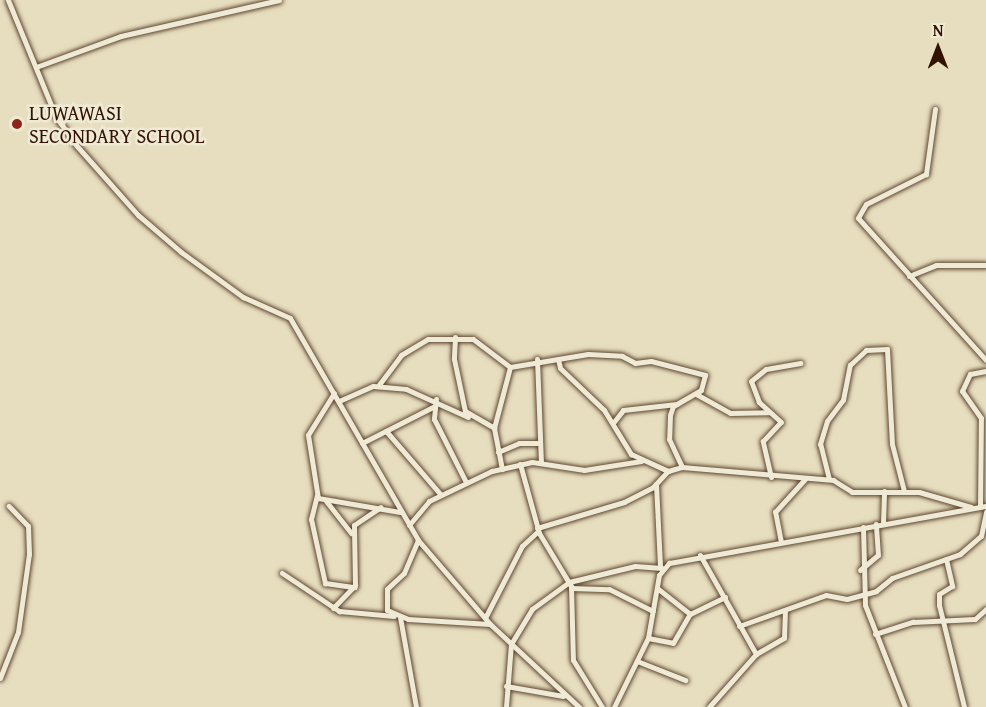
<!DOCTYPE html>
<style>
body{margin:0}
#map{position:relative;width:986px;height:707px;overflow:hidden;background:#e7debf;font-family:"Gentium Book Plus",serif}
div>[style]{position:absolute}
.roads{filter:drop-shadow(0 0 2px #5f4630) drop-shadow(0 0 2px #5f4630)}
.street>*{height:5px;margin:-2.5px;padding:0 2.5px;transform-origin:2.5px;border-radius:2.5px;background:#efead5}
.dots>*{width:16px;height:16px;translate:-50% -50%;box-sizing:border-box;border:3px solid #efead5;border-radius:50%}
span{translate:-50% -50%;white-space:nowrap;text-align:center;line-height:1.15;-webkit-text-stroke:5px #efead5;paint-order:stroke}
.poi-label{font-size:20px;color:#321300}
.left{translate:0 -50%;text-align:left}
.north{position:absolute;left:908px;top:18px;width:60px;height:60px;-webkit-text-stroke:4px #efead5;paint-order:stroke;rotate:0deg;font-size:16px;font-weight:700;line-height:24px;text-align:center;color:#321300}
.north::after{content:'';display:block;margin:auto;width:21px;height:27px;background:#321300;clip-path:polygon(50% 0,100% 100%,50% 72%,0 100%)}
</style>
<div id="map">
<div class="roads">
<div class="street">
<div style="left:8px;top:0;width:126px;rotate:67.7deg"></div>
<div style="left:56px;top:117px;width:34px;rotate:54deg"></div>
<div style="left:76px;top:145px;width:94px;rotate:48.5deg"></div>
<div style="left:138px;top:215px;width:57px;rotate:40.7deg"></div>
<div style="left:181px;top:252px;width:77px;rotate:36deg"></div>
<div style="left:243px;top:297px;width:51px;rotate:24.1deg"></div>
<div style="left:290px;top:318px;width:256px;rotate:60deg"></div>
<div style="left:418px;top:540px;width:111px;rotate:49.4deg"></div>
<div style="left:490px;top:624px;width:122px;rotate:43deg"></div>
<div style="left:36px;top:67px;width:90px;rotate:-20deg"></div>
<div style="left:121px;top:36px;width:162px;rotate:-12.8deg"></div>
<div style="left:935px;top:109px;width:66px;rotate:97.9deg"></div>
<div style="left:926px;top:174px;width:67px;rotate:153.4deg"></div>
<div style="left:866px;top:204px;width:16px;rotate:120deg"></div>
<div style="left:858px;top:218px;width:191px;rotate:48deg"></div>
<div style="left:909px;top:276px;width:29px;rotate:-22deg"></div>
<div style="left:936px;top:265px;width:50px"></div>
<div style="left:455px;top:337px;width:22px;rotate:93deg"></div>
<div style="left:454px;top:359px;width:53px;rotate:78.1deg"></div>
<div style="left:465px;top:411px;width:34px;rotate:30deg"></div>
<div style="left:494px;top:428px;width:42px;rotate:79deg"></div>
<div style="left:537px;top:359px;width:104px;rotate:87.8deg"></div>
<div style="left:558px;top:359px;width:9px;rotate:77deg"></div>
<div style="left:560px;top:368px;width:61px;rotate:43.7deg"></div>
<div style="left:604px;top:410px;width:52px;rotate:58.5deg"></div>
<div style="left:631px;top:454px;width:41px;rotate:24.7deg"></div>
<div style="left:378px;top:386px;width:39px;rotate:-53deg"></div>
<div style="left:401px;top:355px;width:31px;rotate:-31deg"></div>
<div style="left:428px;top:339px;width:45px"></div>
<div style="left:473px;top:339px;width:46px;rotate:37.1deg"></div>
<div style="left:334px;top:393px;width:49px;rotate:121.8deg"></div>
<div style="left:308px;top:435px;width:64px;rotate:81deg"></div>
<div style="left:318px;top:498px;width:83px;rotate:9.7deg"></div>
<div style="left:696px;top:394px;width:39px;rotate:29deg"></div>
<div style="left:730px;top:413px;width:39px;rotate:-1deg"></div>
<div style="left:436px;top:399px;width:20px;rotate:96deg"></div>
<div style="left:434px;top:419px;width:71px;rotate:63.1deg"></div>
<div style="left:339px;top:401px;width:37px;rotate:-24deg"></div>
<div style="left:373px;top:386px;width:33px;rotate:5deg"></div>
<div style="left:406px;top:389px;width:68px;rotate:24.3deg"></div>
<div style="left:613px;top:423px;width:16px;rotate:-52deg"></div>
<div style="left:623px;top:410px;width:54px;rotate:-6.3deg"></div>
<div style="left:494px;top:428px;width:63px;rotate:-75.3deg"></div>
<div style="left:510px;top:367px;width:79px;rotate:-9.5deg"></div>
<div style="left:588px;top:354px;width:34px;rotate:3deg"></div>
<div style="left:622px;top:356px;width:15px;rotate:28deg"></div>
<div style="left:635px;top:363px;width:16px;rotate:-7deg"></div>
<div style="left:651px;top:361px;width:56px;rotate:14.5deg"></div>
<div style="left:705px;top:375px;width:16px;rotate:105deg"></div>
<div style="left:701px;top:390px;width:32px;rotate:150deg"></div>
<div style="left:673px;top:406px;width:9px;rotate:108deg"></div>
<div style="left:670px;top:415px;width:24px;rotate:92deg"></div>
<div style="left:669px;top:439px;width:31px;rotate:65deg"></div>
<div style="left:386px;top:431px;width:84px;rotate:49.3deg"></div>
<div style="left:362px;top:443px;width:80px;rotate:-26.9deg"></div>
<div style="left:498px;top:452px;width:23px;rotate:-23deg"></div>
<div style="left:519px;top:443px;width:20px"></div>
<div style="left:520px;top:464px;width:72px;rotate:74.6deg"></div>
<div style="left:539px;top:533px;width:62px;rotate:58.9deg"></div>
<div style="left:571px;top:586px;width:74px;rotate:88.5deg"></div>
<div style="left:573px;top:660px;width:55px;rotate:58.3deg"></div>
<div style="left:771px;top:477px;width:37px;rotate:-103deg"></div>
<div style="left:763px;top:441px;width:26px;rotate:-47deg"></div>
<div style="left:781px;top:422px;width:30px;rotate:-138deg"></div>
<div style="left:759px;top:402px;width:22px;rotate:-111deg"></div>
<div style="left:751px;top:381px;width:19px;rotate:-39deg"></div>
<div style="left:766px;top:369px;width:35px;rotate:-10deg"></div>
<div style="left:829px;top:479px;width:36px;rotate:-104deg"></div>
<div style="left:820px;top:444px;width:24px;rotate:-73deg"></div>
<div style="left:827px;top:421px;width:26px;rotate:-53deg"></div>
<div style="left:843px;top:400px;width:36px;rotate:-79deg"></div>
<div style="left:850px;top:365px;width:22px;rotate:-43deg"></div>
<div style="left:866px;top:350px;width:21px;rotate:-3deg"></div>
<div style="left:887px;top:349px;width:95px;rotate:87deg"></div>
<div style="left:892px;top:444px;width:49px;rotate:75.7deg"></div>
<div style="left:656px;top:484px;width:81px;rotate:87.2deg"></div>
<div style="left:317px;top:495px;width:25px;rotate:104deg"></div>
<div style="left:311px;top:519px;width:66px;rotate:77.7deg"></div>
<div style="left:325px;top:583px;width:30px;rotate:8deg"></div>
<div style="left:326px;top:501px;width:41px;rotate:52deg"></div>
<div style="left:980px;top:507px;width:89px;rotate:-89.4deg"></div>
<div style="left:981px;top:418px;width:33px;rotate:-125deg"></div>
<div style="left:962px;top:391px;width:19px;rotate:-65deg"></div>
<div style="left:970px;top:374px;width:16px;rotate:-11deg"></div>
<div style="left:883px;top:523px;width:32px;rotate:-88deg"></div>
<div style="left:409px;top:525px;width:31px;rotate:-50deg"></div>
<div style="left:429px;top:501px;width:70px;rotate:-25.5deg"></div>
<div style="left:492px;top:471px;width:41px;rotate:-12.7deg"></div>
<div style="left:532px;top:462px;width:53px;rotate:8.7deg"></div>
<div style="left:584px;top:470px;width:58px;rotate:-9deg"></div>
<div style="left:863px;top:527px;width:78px;rotate:88.5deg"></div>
<div style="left:865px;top:605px;width:110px;rotate:68.6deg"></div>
<div style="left:537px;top:528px;width:91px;rotate:-16.6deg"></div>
<div style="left:624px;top:502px;width:33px;rotate:-27deg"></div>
<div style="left:653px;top:487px;width:22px;rotate:-47deg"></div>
<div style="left:668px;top:471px;width:15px;rotate:-16deg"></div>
<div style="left:682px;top:467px;width:152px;rotate:4.9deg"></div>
<div style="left:833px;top:480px;width:22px;rotate:32deg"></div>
<div style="left:852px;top:492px;width:67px"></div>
<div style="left:919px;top:492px;width:54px;rotate:16.1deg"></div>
<div style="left:418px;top:540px;width:36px;rotate:113deg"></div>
<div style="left:404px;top:573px;width:23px;rotate:137deg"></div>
<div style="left:387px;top:589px;width:21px;rotate:90deg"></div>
<div style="left:387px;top:610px;width:23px;rotate:23deg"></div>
<div style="left:408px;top:619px;width:82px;rotate:3.5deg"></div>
<div style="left:781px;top:542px;width:31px;rotate:-101deg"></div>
<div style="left:775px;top:512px;width:45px;rotate:-47.7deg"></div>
<div style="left:700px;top:555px;width:114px;rotate:60.5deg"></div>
<div style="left:756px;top:654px;width:32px;rotate:-30deg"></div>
<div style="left:784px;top:638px;width:28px;rotate:-88deg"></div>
<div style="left:946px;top:559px;width:28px;rotate:77deg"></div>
<div style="left:952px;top:586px;width:15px;rotate:148deg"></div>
<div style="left:939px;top:594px;width:11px;rotate:90deg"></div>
<div style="left:939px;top:605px;width:105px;rotate:76.2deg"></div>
<div style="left:860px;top:570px;width:23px;rotate:-40deg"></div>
<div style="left:878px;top:555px;width:31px;rotate:-94deg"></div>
<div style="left:282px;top:573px;width:69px;rotate:33.7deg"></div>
<div style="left:339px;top:611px;width:55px;rotate:5.2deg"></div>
<div style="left:571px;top:588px;width:38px;rotate:2deg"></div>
<div style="left:609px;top:589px;width:49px;rotate:26.6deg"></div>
<div style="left:657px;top:588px;width:42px;rotate:38.2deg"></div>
<div style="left:333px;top:608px;width:32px;rotate:-46deg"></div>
<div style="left:355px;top:585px;width:60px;rotate:-91deg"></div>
<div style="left:354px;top:525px;width:32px;rotate:-34deg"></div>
<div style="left:400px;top:617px;width:91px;rotate:79.9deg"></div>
<div style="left:485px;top:618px;width:81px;rotate:-62.8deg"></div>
<div style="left:522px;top:546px;width:22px;rotate:-43deg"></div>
<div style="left:739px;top:626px;width:92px;rotate:-19.6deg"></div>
<div style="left:826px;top:595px;width:21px;rotate:11deg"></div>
<div style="left:847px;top:599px;width:30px;rotate:-15deg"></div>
<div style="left:876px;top:591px;width:21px;rotate:-39deg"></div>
<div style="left:892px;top:578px;width:72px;rotate:-19.4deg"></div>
<div style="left:960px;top:554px;width:28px;rotate:-41deg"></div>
<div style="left:981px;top:536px;width:25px;rotate:-78deg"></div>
<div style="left:875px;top:634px;width:40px;rotate:-18deg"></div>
<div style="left:913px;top:622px;width:62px;rotate:-2.8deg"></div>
<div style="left:975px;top:619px;width:15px;rotate:-42deg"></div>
<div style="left:648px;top:638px;width:25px;rotate:11deg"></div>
<div style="left:673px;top:643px;width:34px;rotate:-60deg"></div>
<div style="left:690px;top:614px;width:39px;rotate:-26deg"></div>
<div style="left:637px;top:661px;width:52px;rotate:21.6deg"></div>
<div style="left:0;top:678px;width:49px;rotate:-68.6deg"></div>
<div style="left:18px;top:632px;width:79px;rotate:-82deg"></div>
<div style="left:29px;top:554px;width:28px;rotate:-92deg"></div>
<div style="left:28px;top:526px;width:28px;rotate:-134deg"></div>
<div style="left:506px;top:686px;width:58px;rotate:10deg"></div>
<div style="left:506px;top:707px;width:63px;rotate:-85.5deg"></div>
<div style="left:511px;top:644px;width:41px;rotate:-59deg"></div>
<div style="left:532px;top:609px;width:46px;rotate:-36.1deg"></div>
<div style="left:569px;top:582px;width:68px;rotate:-13.6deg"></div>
<div style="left:635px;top:566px;width:27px;rotate:4deg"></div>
<div style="left:614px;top:707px;width:77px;rotate:-63.8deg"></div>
<div style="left:648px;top:638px;width:64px;rotate:-80.1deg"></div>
<div style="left:659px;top:575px;width:16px;rotate:-50deg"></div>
<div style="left:669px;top:563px;width:322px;rotate:-10.2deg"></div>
<div style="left:709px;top:707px;width:71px;rotate:-48.4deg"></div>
</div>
</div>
<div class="dots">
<div style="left:17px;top:124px;background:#8f2418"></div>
</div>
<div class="poi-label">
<span class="left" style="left:29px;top:124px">LUWAWASI<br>SECONDARY SCHOOL</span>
</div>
<div class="north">N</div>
</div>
